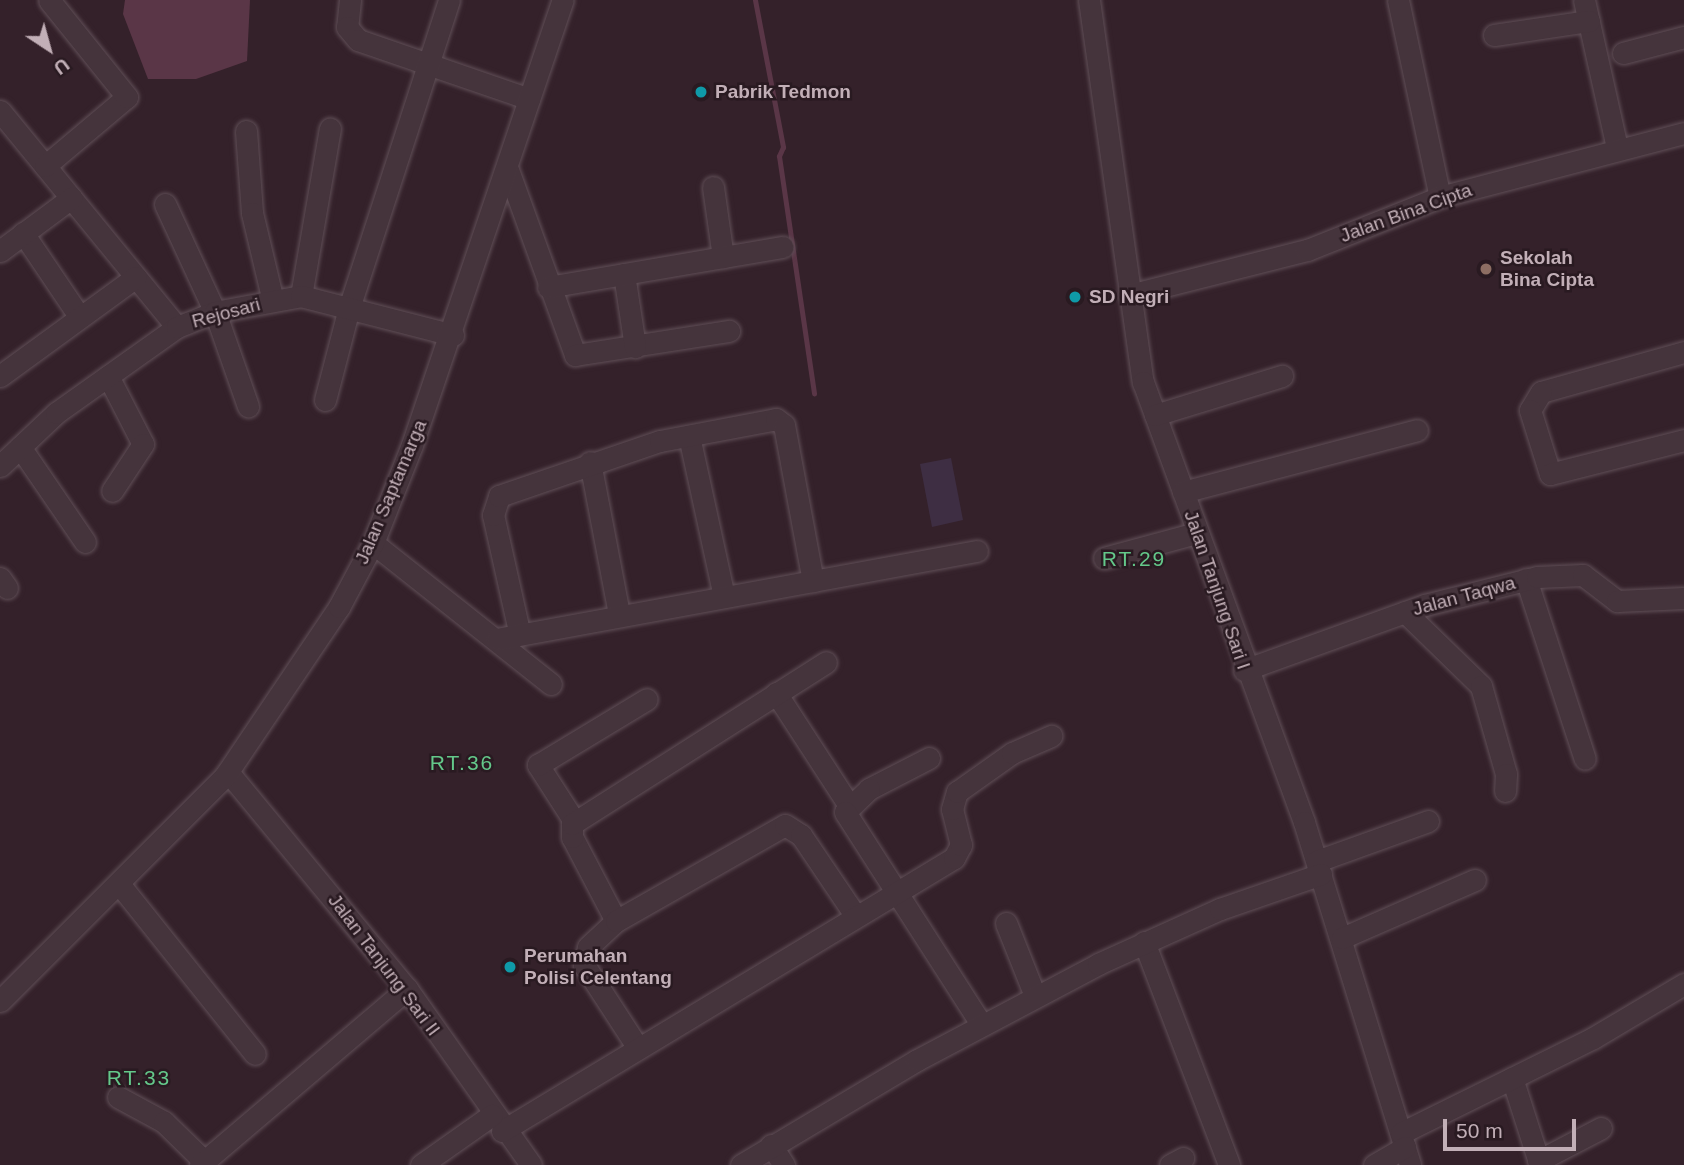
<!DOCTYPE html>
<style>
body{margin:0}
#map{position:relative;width:1684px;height:1165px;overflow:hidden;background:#34212a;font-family:Arial,sans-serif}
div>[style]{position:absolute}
.green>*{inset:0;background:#3e2e43}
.water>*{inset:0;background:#5a3647}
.stream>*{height:5px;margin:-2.5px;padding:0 2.5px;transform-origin:2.5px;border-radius:2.5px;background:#5a3647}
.roads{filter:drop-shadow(0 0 2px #604f57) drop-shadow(0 0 2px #604f57)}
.minor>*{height:21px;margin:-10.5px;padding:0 10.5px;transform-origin:10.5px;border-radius:10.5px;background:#45343c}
.dots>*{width:19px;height:19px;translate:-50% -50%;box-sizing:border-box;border:4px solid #291a21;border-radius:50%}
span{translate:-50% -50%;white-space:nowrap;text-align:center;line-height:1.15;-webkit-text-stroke:5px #291a21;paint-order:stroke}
.poi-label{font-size:19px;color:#c2afb7;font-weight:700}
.left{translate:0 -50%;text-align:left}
.street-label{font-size:19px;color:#c2afb7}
.neighbourhood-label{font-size:21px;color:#64c88a;letter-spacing:2px}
.north{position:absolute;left:14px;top:14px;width:70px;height:70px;-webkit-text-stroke:5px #291a21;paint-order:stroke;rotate:144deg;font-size:19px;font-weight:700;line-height:28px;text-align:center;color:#c2afb7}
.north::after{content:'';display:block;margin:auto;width:24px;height:32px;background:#c2afb7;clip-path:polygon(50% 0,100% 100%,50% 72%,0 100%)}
.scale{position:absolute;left:1443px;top:1119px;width:133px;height:32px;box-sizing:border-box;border:4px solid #c2afb7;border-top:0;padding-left:9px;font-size:21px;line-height:24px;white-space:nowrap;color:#c2afb7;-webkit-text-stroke:5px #291a21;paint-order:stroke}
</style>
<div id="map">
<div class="green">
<div style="clip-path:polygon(951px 458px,963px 520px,932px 527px,920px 464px)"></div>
</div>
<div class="water">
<div style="clip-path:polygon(125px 0,250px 0,247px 61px,196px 79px,148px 79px,123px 14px)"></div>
</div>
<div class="stream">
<div style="left:755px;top:0;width:150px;rotate:79.2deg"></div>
<div style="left:783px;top:147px;width:10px;rotate:114deg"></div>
<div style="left:779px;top:156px;width:240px;rotate:81.6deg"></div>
</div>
<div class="roads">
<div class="minor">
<div style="left:350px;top:0;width:27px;rotate:96deg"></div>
<div style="left:347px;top:27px;width:17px;rotate:50deg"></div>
<div style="left:358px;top:40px;width:181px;rotate:19deg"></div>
<div style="left:1089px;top:0;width:386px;rotate:82deg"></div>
<div style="left:1143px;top:382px;width:469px;rotate:69.9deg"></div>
<div style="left:1304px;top:822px;width:359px;rotate:72.8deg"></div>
<div style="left:1398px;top:0;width:201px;rotate:78deg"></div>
<div style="left:1584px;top:0;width:152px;rotate:77.4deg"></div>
<div style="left:1494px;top:35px;width:96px;rotate:-8.4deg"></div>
<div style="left:1623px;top:53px;width:63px;rotate:-14.7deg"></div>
<div style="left:0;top:111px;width:279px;rotate:50.7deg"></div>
<div style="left:246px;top:131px;width:82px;rotate:85.8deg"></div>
<div style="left:252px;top:213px;width:90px;rotate:76.6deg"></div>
<div style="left:45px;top:166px;width:107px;rotate:-40.1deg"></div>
<div style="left:127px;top:97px;width:124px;rotate:-128.8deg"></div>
<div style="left:507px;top:167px;width:200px;rotate:70.1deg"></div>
<div style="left:575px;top:355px;width:156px;rotate:-8.9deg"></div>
<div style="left:713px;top:187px;width:71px;rotate:81.9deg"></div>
<div style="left:165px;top:204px;width:119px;rotate:65.2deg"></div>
<div style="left:215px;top:312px;width:100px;rotate:70.7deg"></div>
<div style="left:23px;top:233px;width:100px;rotate:56deg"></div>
<div style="left:0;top:251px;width:89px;rotate:-36.7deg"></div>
<div style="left:624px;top:274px;width:74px;rotate:81.4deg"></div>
<div style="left:548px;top:287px;width:238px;rotate:-9.7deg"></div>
<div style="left:1129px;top:295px;width:184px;rotate:-14.2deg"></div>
<div style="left:1307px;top:250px;width:143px;rotate:-21.7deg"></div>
<div style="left:1440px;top:197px;width:252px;rotate:-14.7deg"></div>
<div style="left:301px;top:296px;width:170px;rotate:-80.2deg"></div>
<div style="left:1684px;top:352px;width:148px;rotate:164.4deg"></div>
<div style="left:1541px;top:392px;width:21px;rotate:121deg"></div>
<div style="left:1530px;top:410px;width:67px;rotate:72.6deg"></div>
<div style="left:1550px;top:474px;width:138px;rotate:-14.2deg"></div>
<div style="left:0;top:376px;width:168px;rotate:-36.1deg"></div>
<div style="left:108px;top:376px;width:76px;rotate:62.8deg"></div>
<div style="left:143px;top:444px;width:56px;rotate:123.4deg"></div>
<div style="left:325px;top:400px;width:95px;rotate:-75.4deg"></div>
<div style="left:349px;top:308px;width:324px;rotate:-72deg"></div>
<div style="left:1155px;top:415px;width:133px;rotate:-17.1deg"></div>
<div style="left:689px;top:436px;width:164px;rotate:77.7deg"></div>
<div style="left:20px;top:447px;width:115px;rotate:55.6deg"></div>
<div style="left:590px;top:462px;width:155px;rotate:79.2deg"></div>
<div style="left:0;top:466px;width:77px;rotate:-43.4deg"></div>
<div style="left:56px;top:413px;width:148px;rotate:-35.4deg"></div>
<div style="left:177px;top:327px;width:41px;rotate:-21.5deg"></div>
<div style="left:215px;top:312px;width:87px;rotate:-10.5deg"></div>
<div style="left:301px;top:296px;width:157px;rotate:14.4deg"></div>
<div style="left:1183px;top:492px;width:242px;rotate:-14.8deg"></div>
<div style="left:373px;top:543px;width:227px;rotate:38.4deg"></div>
<div style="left:1104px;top:558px;width:95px;rotate:-15.2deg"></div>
<div style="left:0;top:578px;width:12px;rotate:55deg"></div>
<div style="left:1526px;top:579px;width:189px;rotate:71.9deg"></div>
<div style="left:1405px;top:612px;width:106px;rotate:44.2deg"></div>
<div style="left:1481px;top:686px;width:91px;rotate:74.1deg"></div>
<div style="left:1506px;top:774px;width:17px;rotate:93deg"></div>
<div style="left:519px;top:631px;width:119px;rotate:-102.6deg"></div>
<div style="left:493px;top:515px;width:20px;rotate:-72deg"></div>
<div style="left:499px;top:496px;width:170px;rotate:-18.9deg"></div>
<div style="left:660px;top:441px;width:118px;rotate:-10.7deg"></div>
<div style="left:776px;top:419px;width:10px;rotate:37deg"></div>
<div style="left:784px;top:425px;width:159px;rotate:79.5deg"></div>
<div style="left:497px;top:639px;width:488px;rotate:-10.4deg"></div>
<div style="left:1244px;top:670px;width:192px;rotate:-19.8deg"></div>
<div style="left:1425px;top:605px;width:115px;rotate:-14deg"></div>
<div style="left:1537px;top:577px;width:46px;rotate:-2.5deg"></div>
<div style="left:1583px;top:575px;width:43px;rotate:37.4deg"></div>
<div style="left:1617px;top:601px;width:67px;rotate:-2.6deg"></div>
<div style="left:776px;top:693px;width:132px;rotate:57deg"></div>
<div style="left:929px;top:758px;width:68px;rotate:152.7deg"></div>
<div style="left:869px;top:789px;width:33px;rotate:136deg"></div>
<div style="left:845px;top:812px;width:253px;rotate:57.3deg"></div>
<div style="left:228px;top:772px;width:281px;rotate:50.5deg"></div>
<div style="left:407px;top:989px;width:215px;rotate:54.8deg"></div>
<div style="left:574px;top:821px;width:67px;rotate:-122.7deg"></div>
<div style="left:538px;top:765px;width:127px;rotate:-31.2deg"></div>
<div style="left:1317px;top:861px;width:118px;rotate:-19.8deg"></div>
<div style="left:120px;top:885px;width:216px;rotate:51.4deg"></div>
<div style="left:616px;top:921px;width:95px;rotate:-117.6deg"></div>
<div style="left:572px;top:837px;width:13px;rotate:-90deg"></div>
<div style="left:572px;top:824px;width:301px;rotate:-32.5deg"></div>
<div style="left:1006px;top:923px;width:79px;rotate:68.3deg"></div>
<div style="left:1342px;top:938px;width:145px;rotate:-23.6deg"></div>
<div style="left:1144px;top:942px;width:239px;rotate:69.1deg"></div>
<div style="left:0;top:1001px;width:318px;rotate:-45deg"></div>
<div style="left:225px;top:776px;width:204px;rotate:-56deg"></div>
<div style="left:339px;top:607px;width:72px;rotate:-62deg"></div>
<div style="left:373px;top:543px;width:105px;rotate:-68.3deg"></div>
<div style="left:412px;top:445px;width:470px;rotate:-71.3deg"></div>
<div style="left:638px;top:1048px;width:99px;rotate:-123deg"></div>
<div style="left:584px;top:965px;width:18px;rotate:-77deg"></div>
<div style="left:588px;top:947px;width:38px;rotate:-43deg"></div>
<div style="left:616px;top:921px;width:194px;rotate:-29.6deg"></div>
<div style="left:785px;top:825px;width:19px;rotate:32deg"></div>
<div style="left:801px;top:835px;width:97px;rotate:56deg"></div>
<div style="left:1512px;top:1078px;width:91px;rotate:72.2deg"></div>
<div style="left:118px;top:1097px;width:52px;rotate:28.5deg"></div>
<div style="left:164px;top:1122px;width:56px;rotate:44.3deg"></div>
<div style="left:502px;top:1131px;width:528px;rotate:-31.13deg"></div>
<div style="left:954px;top:858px;width:15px;rotate:-62deg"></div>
<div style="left:961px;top:845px;width:37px;rotate:-104deg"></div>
<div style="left:952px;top:809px;width:18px;rotate:-74deg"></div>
<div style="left:957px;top:792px;width:67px;rotate:-35.3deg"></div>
<div style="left:1012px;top:753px;width:43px;rotate:-23.6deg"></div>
<div style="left:1401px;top:1133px;width:214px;rotate:-26.3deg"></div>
<div style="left:1593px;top:1038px;width:106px;rotate:-30.7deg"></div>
<div style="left:771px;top:1145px;width:24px;rotate:57deg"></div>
<div style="left:1538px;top:1161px;width:71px;rotate:-27.6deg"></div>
<div style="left:200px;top:1165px;width:272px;rotate:-40.4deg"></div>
<div style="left:421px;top:1165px;width:87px;rotate:-35.2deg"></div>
<div style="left:741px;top:1165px;width:205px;rotate:-30.8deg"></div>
<div style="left:917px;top:1060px;width:205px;rotate:-27.9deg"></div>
<div style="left:1098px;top:964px;width:134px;rotate:-24.3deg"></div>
<div style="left:1220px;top:909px;width:107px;rotate:-19.1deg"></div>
<div style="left:1170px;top:1165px;width:15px;rotate:-28deg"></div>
<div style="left:1374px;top:1165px;width:36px;rotate:-30deg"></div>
</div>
</div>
<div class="dots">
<div style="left:701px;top:92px;background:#0f9aa8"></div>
<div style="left:1486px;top:269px;background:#8d6e63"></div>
<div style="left:1075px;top:297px;background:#0f9aa8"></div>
<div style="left:510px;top:967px;background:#0f9aa8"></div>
</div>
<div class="poi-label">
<span class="left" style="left:715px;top:92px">Pabrik Tedmon</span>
<span class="left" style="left:1500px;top:269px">Sekolah<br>Bina Cipta</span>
<span class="left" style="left:1089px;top:297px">SD Negri</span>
<span class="left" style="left:524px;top:967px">Perumahan<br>Polisi Celentang</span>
</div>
<div class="street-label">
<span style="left:1406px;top:213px;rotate:-20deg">Jalan Bina Cipta</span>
<span style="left:226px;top:313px;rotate:-15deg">Rejosari</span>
<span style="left:391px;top:492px;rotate:-67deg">Jalan Saptamarga</span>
<span style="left:1217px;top:590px;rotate:71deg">Jalan Tanjung Sari I</span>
<span style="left:1464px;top:596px;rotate:-15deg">Jalan Taqwa</span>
<span style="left:384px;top:965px;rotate:53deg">Jalan Tanjung Sari II</span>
</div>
<div class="neighbourhood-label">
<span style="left:1134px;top:559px">RT.29</span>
<span style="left:462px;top:763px">RT.36</span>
<span style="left:139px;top:1078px">RT.33</span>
</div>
<div class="north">U</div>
<div class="scale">50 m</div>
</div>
